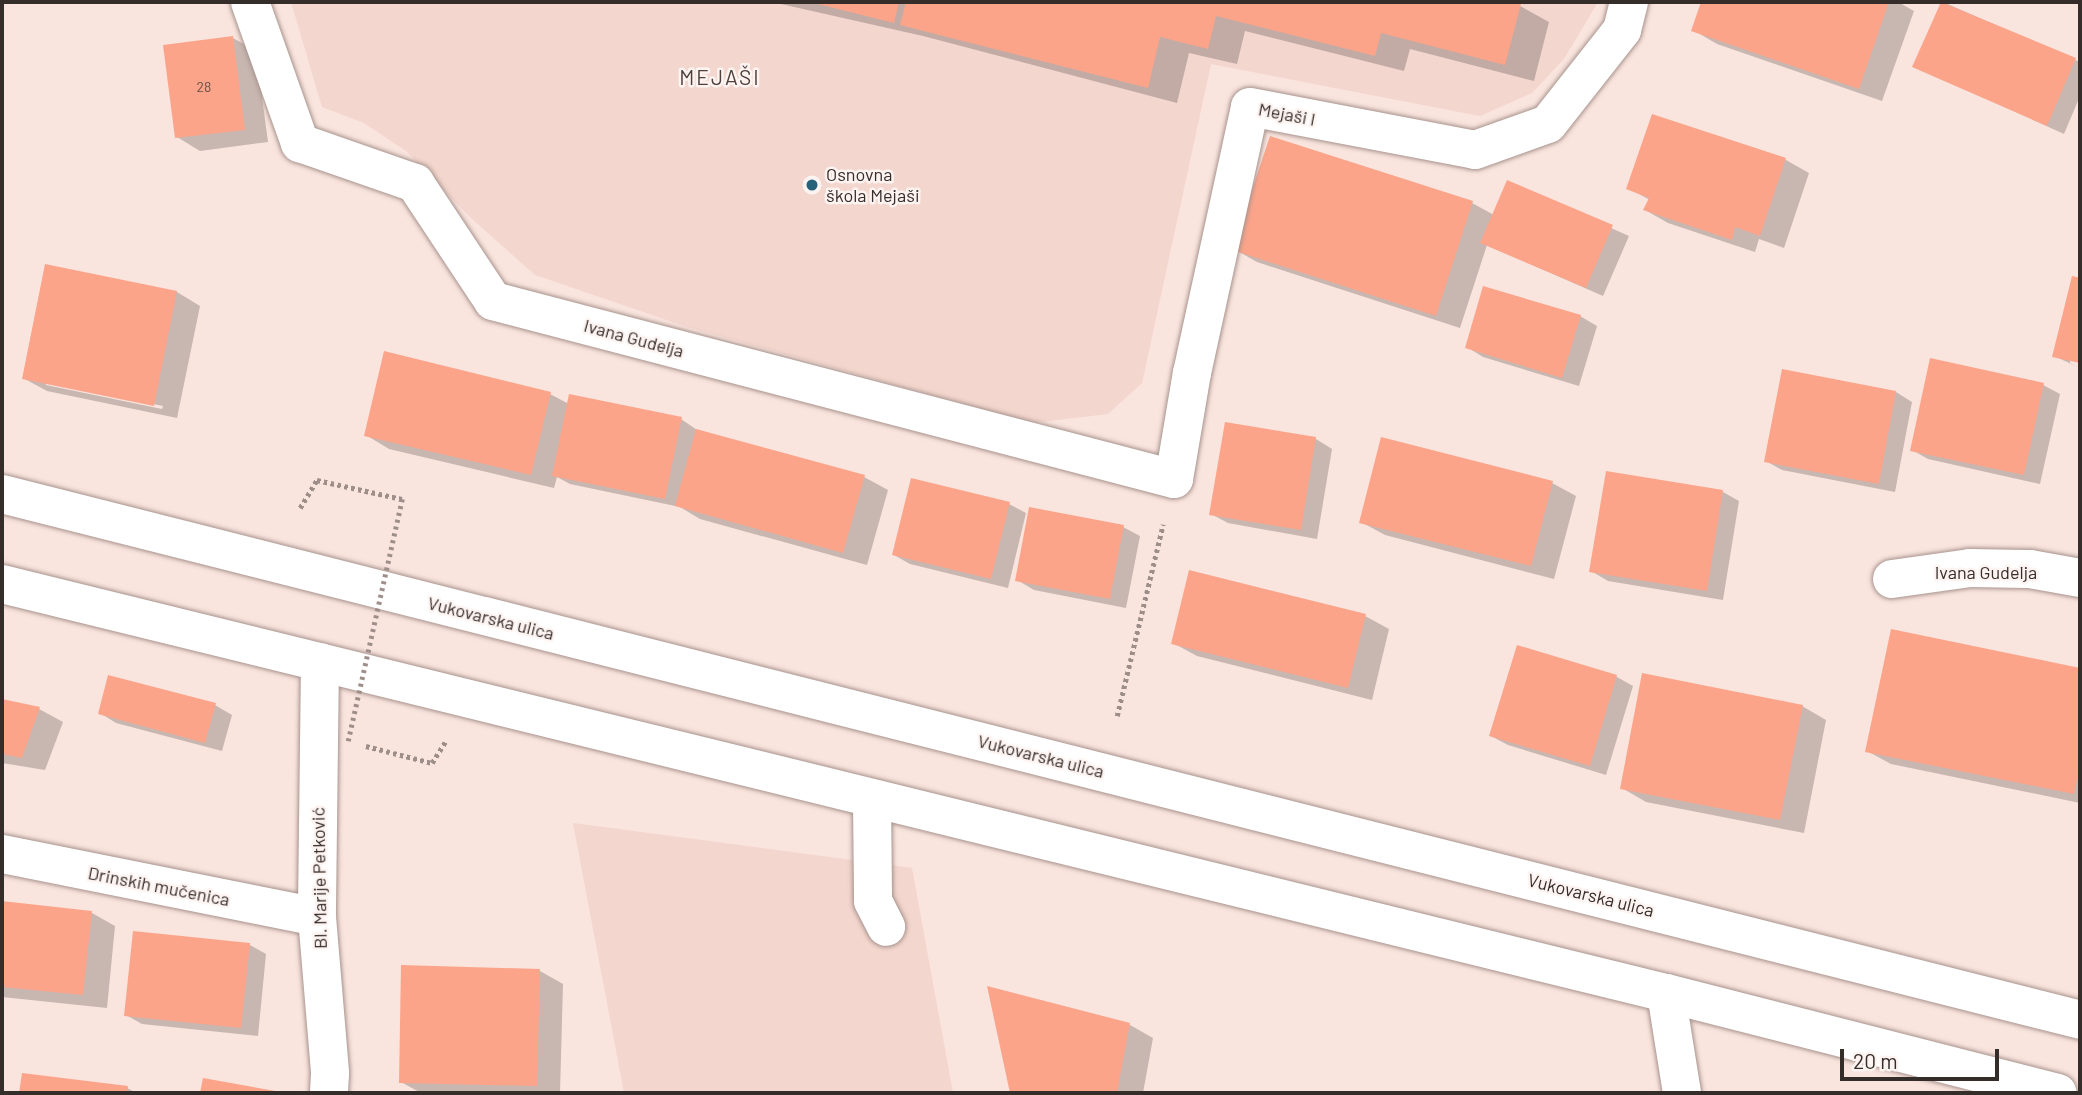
<!DOCTYPE html>
<meta charset="utf-8">
<style>
body{margin:0}
#map{position:relative;width:2082px;height:1095px;overflow:hidden;background:#fae4de;font-family:Barlow,sans-serif}
div>[style]{position:absolute}
.built>*{inset:0;background:#f3d6cd}
.shadow>*{inset:0;background:#0003}
.building>*{inset:0;background:#fba48a}
.path>*{height:4.5px;margin-top:-2.25px;transform-origin:0;background:repeating-linear-gradient(90deg,#9e8e8a 0 3.5px,transparent 0 7px)}
.roads{filter:drop-shadow(0 0 2px #a7938d) drop-shadow(0 0 2px #a7938d)}
.minor>*{height:38px;margin:-19px;padding:0 19px;transform-origin:19px;border-radius:19px;background:#fff}
.path-bridge>*{height:4.5px;margin-top:-2.25px;transform-origin:0;background:repeating-linear-gradient(90deg,#9e8e8a 0 3.5px,transparent 0 7px)}
.dots>*{width:19px;height:19px;translate:-50% -50%;box-sizing:border-box;border:4px solid #fdf4f2;border-radius:50%}
span{translate:-50% -50%;white-space:nowrap;text-align:center;line-height:1.15;-webkit-text-stroke:5px #fdf4f2;paint-order:stroke}
.number-label{font-size:14px;color:#664b42}
.number-label span{-webkit-text-stroke-width:0}
.street-label{font-size:18px;color:#352d2a}
.poi-label{font-size:18px;color:#352d2a}
.left{translate:0 -50%;text-align:left}
.quarter-label{font-size:21px;color:#503f3a;letter-spacing:2px}
.frame{position:absolute;inset:0;border:4px solid #352d2a;pointer-events:none}
.scale{position:absolute;left:1840px;top:1049px;width:159px;height:32px;box-sizing:border-box;border:4px solid #352d2a;border-top:0;padding-left:9px;font-size:21px;line-height:24px;white-space:nowrap;color:#352d2a;-webkit-text-stroke:5px #fdf4f2;paint-order:stroke}
</style>
<div id="map">
<div class="built">
<div style="clip-path:polygon(291px 2px,1598px 2px,1564px 59px,1532px 93px,1480px 116px,1211px 64px,1142px 383px,1108px 414px,1032px 423px,687px 327px,535px 275px,471px 218px,406px 151px,364px 123px,322px 107px)"></div>
<div style="clip-path:polygon(573px 823px,912px 868px,953px 1093px,624px 1093px)"></div>
</div>
<div class="shadow">
<div style="clip-path:polygon(772px 2px,1504px 2px,1520px 6px,1549px 22px,1534px 81px,1410px 49px,1404px 71px,1245px 31px,1237px 64px,1189px 53px,1177px 103px,923px 36px)"></div>
<div style="clip-path:polygon(1703px 2px,1898px 2px,1914px 11px,1882px 101px,1717px 44px,1693px 30px)"></div>
<div style="clip-path:polygon(1943px 2px,2080px 62px,2080px 96px,2064px 134px,1915px 66px)"></div>
<div style="clip-path:polygon(233px 38px,256px 51px,268px 142px,200px 151px,177px 137px)"></div>
<div style="clip-path:polygon(1653px 116px,1786px 160px,1809px 173px,1784px 248px,1759px 239px,1755px 252px,1668px 223px,1645px 210px,1650px 200px,1628px 188px)"></div>
<div style="clip-path:polygon(1508px 182px,1629px 236px,1603px 296px,1487px 245px,1460px 328px,1257px 262px,1234px 249px,1472px 203px,1494px 215px)"></div>
<div style="clip-path:polygon(evenodd,46px 266px,177px 292px,200px 306px,177px 418px,47px 391px,23px 378px,46px 266px,46px 382px,163px 406px,162px 409px,46px 385px,46px 382px)"></div>
<div style="clip-path:polygon(2073px 278px,2080px 280px,2080px 362px,2070px 359px,2070px 363px,2080px 368px,2054px 356px)"></div>
<div style="clip-path:polygon(1580px 316px,1597px 326px,1579px 386px,1483px 357px,1467px 347px)"></div>
<div style="clip-path:polygon(1783px 371px,1896px 392px,1912px 402px,1895px 492px,1782px 470px,1766px 461px)"></div>
<div style="clip-path:polygon(2043px 385px,2060px 394px,2040px 484px,1928px 459px,1912px 450px)"></div>
<div style="clip-path:polygon(550px 394px,569px 404px,681px 419px,697px 430px,864px 477px,888px 490px,867px 565px,700px 519px,680px 507px,570px 484px,557px 477px,554px 488px,389px 449px,366px 435px)"></div>
<div style="clip-path:polygon(1227px 424px,1316px 439px,1332px 449px,1317px 539px,1228px 523px,1211px 514px)"></div>
<div style="clip-path:polygon(1608px 473px,1723px 492px,1739px 501px,1723px 600px,1608px 581px,1591px 571px)"></div>
<div style="clip-path:polygon(1552px 483px,1576px 496px,1554px 579px,1385px 535px,1361px 522px)"></div>
<div style="clip-path:polygon(1009px 504px,1026px 513px,1008px 588px,910px 564px,894px 555px)"></div>
<div style="clip-path:polygon(1123px 527px,1140px 536px,1126px 608px,1034px 590px,1017px 580px)"></div>
<div style="clip-path:polygon(1365px 616px,1389px 629px,1372px 700px,1197px 656px,1173px 643px)"></div>
<div style="clip-path:polygon(1892px 631px,2080px 669px,2080px 803px,1891px 764px,1867px 751px)"></div>
<div style="clip-path:polygon(1519px 647px,1617px 677px,1633px 686px,1606px 775px,1508px 745px,1491px 736px)"></div>
<div style="clip-path:polygon(2px 700px,39px 709px,63px 722px,45px 770px,2px 763px)"></div>
<div style="clip-path:polygon(215px 705px,232px 715px,222px 751px,116px 723px,100px 713px)"></div>
<div style="clip-path:polygon(1802px 706px,1826px 720px,1804px 833px,1646px 802px,1622px 788px)"></div>
<div style="clip-path:polygon(2px 903px,92px 913px,115px 926px,107px 1008px,2px 997px)"></div>
<div style="clip-path:polygon(250px 945px,266px 954px,258px 1036px,142px 1024px,126px 1015px)"></div>
<div style="clip-path:polygon(540px 971px,563px 984px,560px 1093px,421px 1093px,401px 1082px)"></div>
<div style="clip-path:polygon(989px 989px,1130px 1025px,1153px 1038px,1143px 1093px,1011px 1093px)"></div>
<div style="clip-path:polygon(23px 1075px,127px 1088px,137px 1093px,21px 1093px)"></div>
</div>
<div class="building">
<div style="clip-path:polygon(810px 2px,899px 2px,894px 23px)"></div>
<div style="clip-path:polygon(906px 2px,1511px 2px,1521px 4px,1505px 65px,1381px 33px,1375px 56px,1216px 16px,1208px 49px,1160px 37px,1148px 88px,900px 25px)"></div>
<div style="clip-path:polygon(1701px 2px,1889px 2px,1859px 89px,1691px 31px)"></div>
<div style="clip-path:polygon(1941px 2px,2076px 58px,2047px 126px,1912px 67px)"></div>
<div style="clip-path:polygon(233px 36px,245px 130px,175px 138px,163px 45px)"></div>
<div style="clip-path:polygon(1652px 114px,1786px 158px,1760px 236px,1735px 227px,1732px 240px,1643px 210px,1649px 198px,1626px 189px)"></div>
<div style="clip-path:polygon(1270px 136px,1473px 201px,1436px 316px,1232px 250px)"></div>
<div style="clip-path:polygon(1507px 180px,1613px 225px,1586px 288px,1480px 243px)"></div>
<div style="clip-path:polygon(45px 264px,177px 291px,154px 406px,22px 379px)"></div>
<div style="clip-path:polygon(2072px 276px,2080px 278px,2080px 363px,2052px 357px)"></div>
<div style="clip-path:polygon(1483px 286px,1581px 315px,1562px 378px,1465px 348px)"></div>
<div style="clip-path:polygon(384px 351px,551px 392px,531px 475px,364px 436px)"></div>
<div style="clip-path:polygon(1930px 358px,2044px 383px,2024px 475px,1910px 451px)"></div>
<div style="clip-path:polygon(1782px 369px,1896px 391px,1879px 484px,1764px 462px)"></div>
<div style="clip-path:polygon(569px 394px,682px 417px,665px 499px,552px 476px)"></div>
<div style="clip-path:polygon(1225px 422px,1316px 437px,1301px 530px,1209px 515px)"></div>
<div style="clip-path:polygon(696px 429px,865px 475px,843px 553px,675px 506px)"></div>
<div style="clip-path:polygon(1381px 437px,1553px 481px,1531px 566px,1359px 523px)"></div>
<div style="clip-path:polygon(1606px 471px,1723px 490px,1707px 591px,1589px 572px)"></div>
<div style="clip-path:polygon(911px 478px,1010px 502px,991px 579px,892px 555px)"></div>
<div style="clip-path:polygon(1029px 507px,1124px 525px,1110px 599px,1015px 581px)"></div>
<div style="clip-path:polygon(1189px 570px,1366px 614px,1348px 688px,1171px 644px)"></div>
<div style="clip-path:polygon(1891px 629px,2080px 668px,2080px 764px,2074px 794px,1865px 752px)"></div>
<div style="clip-path:polygon(1517px 645px,1617px 675px,1590px 766px,1489px 736px)"></div>
<div style="clip-path:polygon(1642px 673px,1803px 705px,1780px 820px,1620px 789px)"></div>
<div style="clip-path:polygon(108px 675px,216px 703px,205px 743px,98px 714px)"></div>
<div style="clip-path:polygon(2px 699px,40px 707px,22px 758px,2px 754px)"></div>
<div style="clip-path:polygon(2px 901px,92px 911px,83px 995px,2px 987px)"></div>
<div style="clip-path:polygon(133px 931px,250px 943px,241px 1028px,124px 1016px)"></div>
<div style="clip-path:polygon(401px 965px,540px 969px,537px 1086px,399px 1083px)"></div>
<div style="clip-path:polygon(987px 986px,1130px 1023px,1117px 1093px,1010px 1093px)"></div>
<div style="clip-path:polygon(22px 1073px,128px 1086px,127px 1093px,19px 1093px)"></div>
<div style="clip-path:polygon(203px 1078px,281px 1092px,281px 1093px,200px 1093px)"></div>
</div>
<div class="path">
<div style="left:300px;top:508px;width:33px;rotate:-59deg"></div>
<div style="left:317px;top:480px;width:87px;rotate:12.6deg"></div>
<div style="left:1117px;top:716px;width:197px;rotate:-76.5deg"></div>
<div style="left:366px;top:746px;width:68px;rotate:14.4deg"></div>
<div style="left:432px;top:763px;width:25px;rotate:-58deg"></div>
</div>
<div class="roads">
<div class="minor">
<div style="left:250px;top:2px;width:150px;rotate:70.5deg"></div>
<div style="left:300px;top:143px;width:122px;rotate:19.2deg"></div>
<div style="left:415px;top:183px;width:141px;rotate:56.5deg"></div>
<div style="left:493px;top:301px;width:704px;rotate:14.65deg"></div>
<div style="left:1174px;top:479px;width:108px;rotate:-80.4deg"></div>
<div style="left:1192px;top:373px;width:272px;rotate:-77.7deg"></div>
<div style="left:1250px;top:107px;width:229px;rotate:10.8deg"></div>
<div style="left:1475px;top:150px;width:77px;rotate:-19.6deg"></div>
<div style="left:1548px;top:124px;width:120px;rotate:-51.8deg"></div>
<div style="left:1622px;top:30px;width:29px;rotate:-76deg"></div>
<div style="left:2px;top:494px;width:2144px;rotate:14.2deg"></div>
<div style="left:1892px;top:579px;width:79px;rotate:-8deg"></div>
<div style="left:1970px;top:568px;width:60px;rotate:1deg"></div>
<div style="left:2030px;top:569px;width:51px;rotate:10.2deg"></div>
<div style="left:2px;top:584px;width:1714px;rotate:13.81deg"></div>
<div style="left:1666px;top:993px;width:404px;rotate:14.3deg"></div>
<div style="left:320px;top:662px;width:255px;rotate:90.7deg"></div>
<div style="left:317px;top:917px;width:157px;rotate:85.2deg"></div>
<div style="left:330px;top:1073px;width:20px;rotate:93deg"></div>
<div style="left:872px;top:799px;width:102px;rotate:89.4deg"></div>
<div style="left:873px;top:901px;width:29px;rotate:63deg"></div>
<div style="left:2px;top:854px;width:321px;rotate:11.3deg"></div>
<div style="left:1666px;top:993px;width:101px;rotate:80.9deg"></div>
</div>
</div>
<div class="path-bridge">
<div style="left:348px;top:741px;width:248px;rotate:-77.4deg"></div>
</div>
<div class="dots">
<div style="left:812px;top:185px;background:#27617a"></div>
</div>
<div class="number-label">
<span style="left:204px;top:87px">28</span>
</div>
<div class="street-label">
<span style="left:1287px;top:114px;rotate:11deg">Mejaši I</span>
<span style="left:634px;top:338px;rotate:15deg">Ivana Gudelja</span>
<span style="left:1986px;top:572px">Ivana Gudelja</span>
<span style="left:491px;top:618px;rotate:14deg">Vukovarska ulica</span>
<span style="left:1041px;top:756px;rotate:14deg">Vukovarska ulica</span>
<span style="left:319px;top:878px;rotate:-91deg">Bl. Marije Petković</span>
<span style="left:159px;top:886px;rotate:11deg">Drinskih mučenica</span>
<span style="left:1591px;top:895px;rotate:14deg">Vukovarska ulica</span>
</div>
<div class="poi-label">
<span class="left" style="left:826px;top:185px">Osnovna<br>škola Mejaši</span>
</div>
<div class="quarter-label">
<span style="left:720px;top:77px">MEJAŠI</span>
</div>
<div class="frame"></div>
<div class="scale">20 m</div>
</div>
